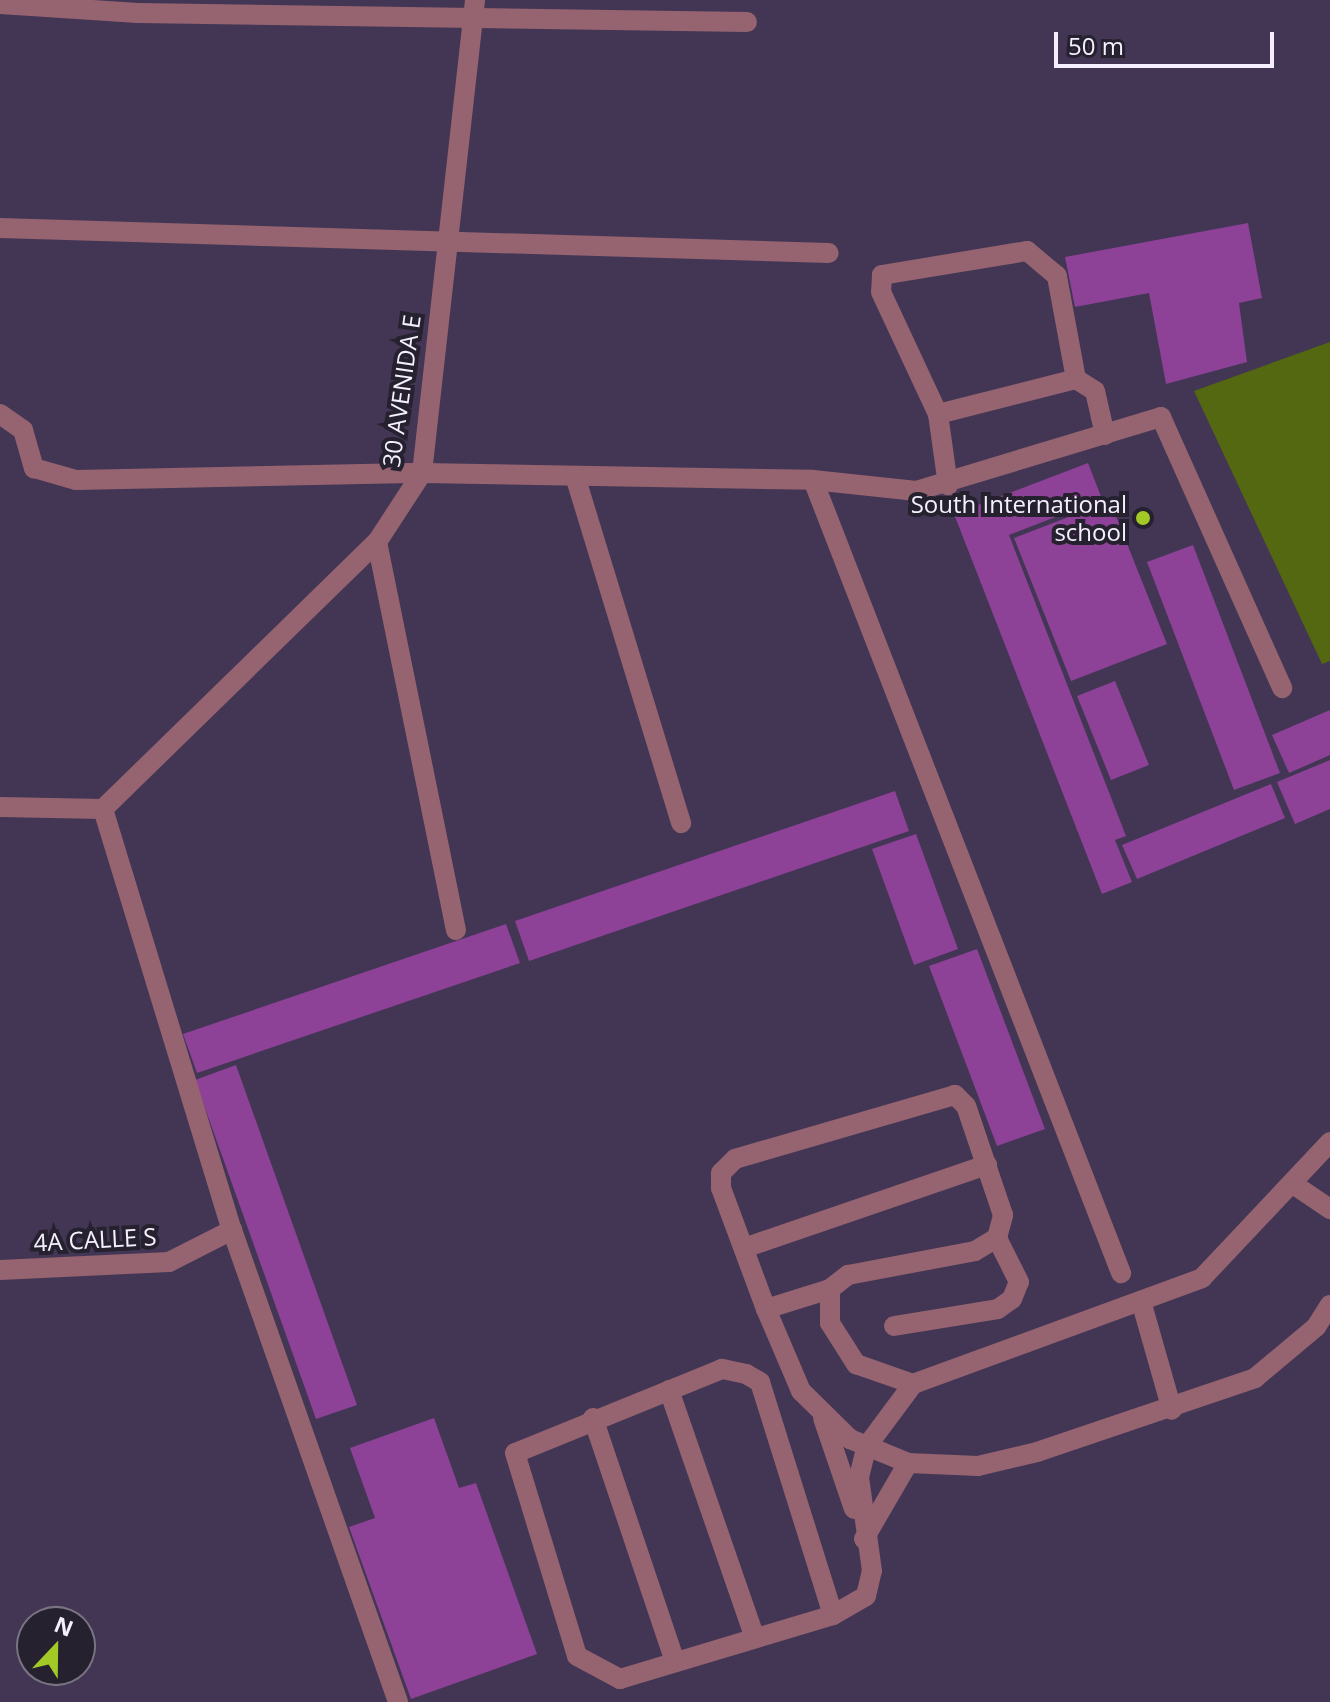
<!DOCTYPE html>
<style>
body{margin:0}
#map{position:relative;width:1330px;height:1702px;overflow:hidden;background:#423654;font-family:"Open Sans",sans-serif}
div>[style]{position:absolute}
.green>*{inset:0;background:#546811}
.building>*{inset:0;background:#8d4197}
.minor>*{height:20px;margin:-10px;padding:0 10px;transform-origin:10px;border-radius:10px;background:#966370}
.dots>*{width:22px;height:22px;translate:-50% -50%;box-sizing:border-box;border:4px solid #26212f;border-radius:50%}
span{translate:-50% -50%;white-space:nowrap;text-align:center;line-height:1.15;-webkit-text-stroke:8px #26212f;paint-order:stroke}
.street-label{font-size:24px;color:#f5efff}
.poi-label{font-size:24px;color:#f5efff}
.right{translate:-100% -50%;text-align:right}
.north{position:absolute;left:16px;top:1606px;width:80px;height:80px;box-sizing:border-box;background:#26212f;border:2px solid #797382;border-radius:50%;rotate:22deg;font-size:22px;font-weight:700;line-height:32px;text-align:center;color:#f5efff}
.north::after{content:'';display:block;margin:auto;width:28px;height:36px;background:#a3c927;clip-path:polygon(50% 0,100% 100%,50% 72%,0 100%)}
.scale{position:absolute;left:1054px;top:32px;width:220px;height:36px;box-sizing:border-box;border:4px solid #f5efff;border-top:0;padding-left:10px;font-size:24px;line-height:28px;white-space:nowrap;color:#f5efff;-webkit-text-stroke:6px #26212f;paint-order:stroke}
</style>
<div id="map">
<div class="green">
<div style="clip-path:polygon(1330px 342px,1330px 661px,1322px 664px,1194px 391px)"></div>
</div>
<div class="building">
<div style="clip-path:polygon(1248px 223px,1262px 298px,1239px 303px,1247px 362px,1166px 384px,1149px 293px,1075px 307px,1065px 257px)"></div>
<div style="clip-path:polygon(1088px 463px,1102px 499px,1009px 535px,1126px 836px,1115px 840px,1132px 882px,1102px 894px,954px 514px)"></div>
<div style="clip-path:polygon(1110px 501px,1167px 644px,1071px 681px,1014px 538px)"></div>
<div style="clip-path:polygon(1193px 545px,1280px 773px,1234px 790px,1147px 562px)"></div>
<div style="clip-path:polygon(1115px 681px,1149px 765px,1111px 780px,1077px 696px)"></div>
<div style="clip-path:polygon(1330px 710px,1330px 755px,1289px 773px,1272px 735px)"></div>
<div style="clip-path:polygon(1330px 760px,1330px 809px,1295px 824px,1277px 782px)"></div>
<div style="clip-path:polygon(1271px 784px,1285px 818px,1137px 879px,1122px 845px)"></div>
<div style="clip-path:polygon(895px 791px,909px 831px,529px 961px,515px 921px)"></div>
<div style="clip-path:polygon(916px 834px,958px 949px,914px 965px,872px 849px)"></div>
<div style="clip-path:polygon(506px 924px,520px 963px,197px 1073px,183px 1034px)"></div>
<div style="clip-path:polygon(977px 949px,1045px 1129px,997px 1146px,929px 966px)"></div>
<div style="clip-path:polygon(236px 1065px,357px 1405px,316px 1419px,195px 1080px)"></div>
<div style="clip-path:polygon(434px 1418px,459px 1488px,476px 1483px,537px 1654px,411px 1699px,349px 1527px,375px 1518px,350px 1448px)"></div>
</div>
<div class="minor">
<div style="left:0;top:4px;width:138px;rotate:3.7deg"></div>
<div style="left:138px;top:13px;width:609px;rotate:0.85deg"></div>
<div style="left:0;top:228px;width:829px;rotate:1.73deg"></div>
<div style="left:1076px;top:379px;width:105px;rotate:-100.5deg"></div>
<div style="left:1057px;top:276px;width:39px;rotate:-140deg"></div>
<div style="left:1027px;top:251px;width:147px;rotate:170.6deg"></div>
<div style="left:882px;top:275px;width:17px;rotate:93deg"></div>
<div style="left:881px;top:292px;width:135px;rotate:65deg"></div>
<div style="left:938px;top:414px;width:142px;rotate:-14.2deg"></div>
<div style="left:1076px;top:379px;width:22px;rotate:32deg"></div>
<div style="left:1095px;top:391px;width:45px;rotate:77.2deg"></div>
<div style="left:0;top:414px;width:28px;rotate:35deg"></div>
<div style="left:23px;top:430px;width:40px;rotate:74deg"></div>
<div style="left:34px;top:468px;width:44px;rotate:15.9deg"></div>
<div style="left:76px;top:480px;width:346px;rotate:-1.2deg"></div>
<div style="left:422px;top:473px;width:391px;rotate:1deg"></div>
<div style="left:813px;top:480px;width:104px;rotate:6.1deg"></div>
<div style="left:916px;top:491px;width:256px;rotate:-16.8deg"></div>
<div style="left:1161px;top:417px;width:297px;rotate:65.9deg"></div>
<div style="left:938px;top:414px;width:72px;rotate:82deg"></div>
<div style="left:575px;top:476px;width:363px;rotate:73deg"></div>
<div style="left:813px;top:480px;width:851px;rotate:68.77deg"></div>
<div style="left:377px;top:542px;width:396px;rotate:78.5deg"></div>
<div style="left:0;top:807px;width:103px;rotate:1.1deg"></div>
<div style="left:103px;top:809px;width:383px;rotate:-44.3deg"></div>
<div style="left:377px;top:542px;width:82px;rotate:-56.9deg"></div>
<div style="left:422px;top:473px;width:476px;rotate:-83.6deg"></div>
<div style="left:103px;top:809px;width:440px;rotate:73deg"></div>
<div style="left:232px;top:1230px;width:500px;rotate:70.62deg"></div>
<div style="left:1293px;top:1184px;width:45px;rotate:34deg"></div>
<div style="left:744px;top:1248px;width:257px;rotate:-18.9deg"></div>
<div style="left:0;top:1270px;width:169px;rotate:-2.7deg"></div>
<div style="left:169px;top:1262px;width:71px;rotate:-26.9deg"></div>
<div style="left:830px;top:1289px;width:34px;rotate:90deg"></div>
<div style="left:830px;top:1323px;width:49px;rotate:57.6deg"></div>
<div style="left:856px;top:1364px;width:60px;rotate:19.3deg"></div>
<div style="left:913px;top:1384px;width:308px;rotate:-20.1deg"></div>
<div style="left:1202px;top:1278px;width:187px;rotate:-46.7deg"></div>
<div style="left:1141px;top:1301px;width:113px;rotate:74.1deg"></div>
<div style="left:766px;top:1309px;width:67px;rotate:-17.4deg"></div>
<div style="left:830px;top:1289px;width:23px;rotate:-38deg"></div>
<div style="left:848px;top:1275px;width:129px;rotate:-10.7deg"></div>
<div style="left:975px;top:1251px;width:26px;rotate:-31deg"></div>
<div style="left:997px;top:1238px;width:24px;rotate:-75deg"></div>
<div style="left:1003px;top:1215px;width:115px;rotate:-108.7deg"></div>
<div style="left:966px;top:1106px;width:16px;rotate:-135deg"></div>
<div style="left:955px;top:1095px;width:229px;rotate:163.8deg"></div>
<div style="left:735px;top:1159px;width:20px;rotate:135deg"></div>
<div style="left:721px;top:1173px;width:15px;rotate:90deg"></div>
<div style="left:721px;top:1188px;width:129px;rotate:69.6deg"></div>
<div style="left:766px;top:1309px;width:89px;rotate:66.9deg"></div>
<div style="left:801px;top:1391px;width:69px;rotate:44.4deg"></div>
<div style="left:850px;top:1439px;width:63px;rotate:22.5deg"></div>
<div style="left:908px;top:1463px;width:70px;rotate:2.5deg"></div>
<div style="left:978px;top:1466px;width:61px;rotate:-13.3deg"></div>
<div style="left:1037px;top:1452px;width:230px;rotate:-18.7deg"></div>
<div style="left:1255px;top:1378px;width:80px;rotate:-39.9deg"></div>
<div style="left:1316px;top:1327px;width:26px;rotate:-58deg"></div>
<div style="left:894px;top:1326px;width:105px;rotate:-9.3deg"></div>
<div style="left:998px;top:1309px;width:17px;rotate:-36deg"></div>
<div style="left:1012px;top:1299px;width:18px;rotate:-68deg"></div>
<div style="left:1019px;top:1282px;width:49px;rotate:-116.6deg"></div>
<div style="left:669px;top:1390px;width:262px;rotate:70.9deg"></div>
<div style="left:593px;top:1418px;width:257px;rotate:71.4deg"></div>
<div style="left:823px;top:1418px;width:96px;rotate:71.2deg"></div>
<div style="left:864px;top:1539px;width:88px;rotate:-59.9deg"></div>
<div style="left:833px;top:1615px;width:244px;rotate:-107.4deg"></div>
<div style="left:760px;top:1382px;width:16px;rotate:-150deg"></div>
<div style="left:746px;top:1374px;width:25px;rotate:-168deg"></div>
<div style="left:722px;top:1369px;width:223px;rotate:157.9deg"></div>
<div style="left:515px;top:1453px;width:212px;rotate:73deg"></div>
<div style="left:577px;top:1656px;width:49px;rotate:28.1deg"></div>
<div style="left:620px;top:1679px;width:222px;rotate:-16.7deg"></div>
<div style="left:833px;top:1615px;width:38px;rotate:-30deg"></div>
<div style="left:866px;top:1596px;width:26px;rotate:-77deg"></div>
<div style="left:872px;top:1571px;width:95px;rotate:-97.9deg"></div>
<div style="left:859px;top:1477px;width:32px;rotate:-76deg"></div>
<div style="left:867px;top:1446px;width:77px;rotate:-53.4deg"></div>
</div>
<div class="dots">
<div style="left:1143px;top:518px;background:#a3c927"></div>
</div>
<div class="street-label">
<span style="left:401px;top:391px;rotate:-82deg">30 AVENIDA E</span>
<span style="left:95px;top:1239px;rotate:-3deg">4A CALLE S</span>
</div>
<div class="poi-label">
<span class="right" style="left:1127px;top:518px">South International<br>school</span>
</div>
<div class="north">N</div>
<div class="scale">50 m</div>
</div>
